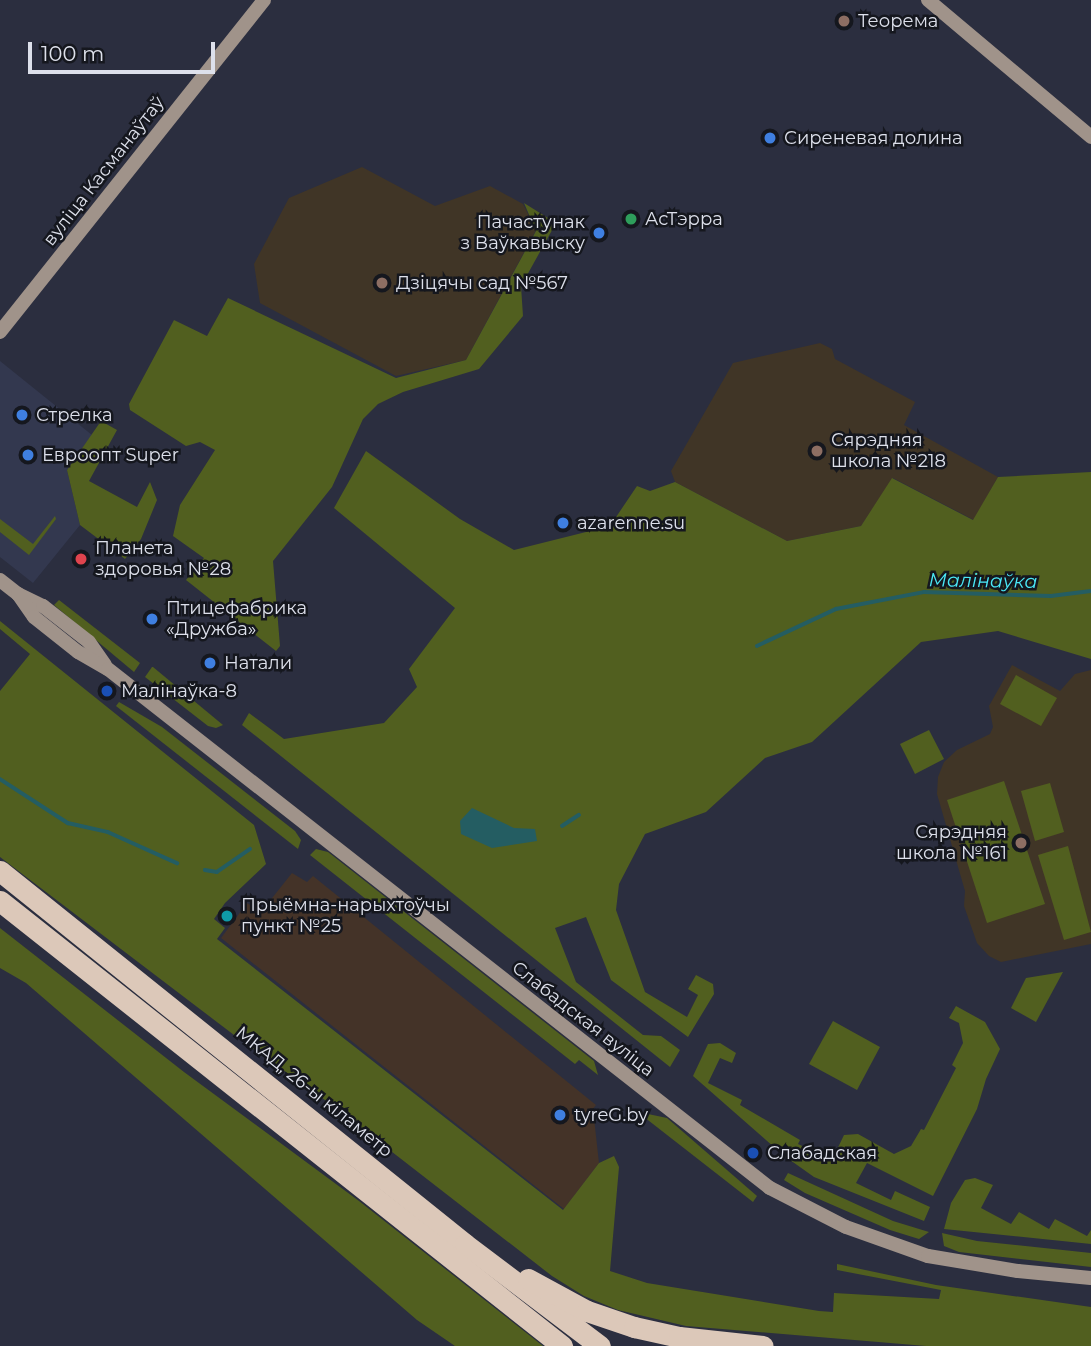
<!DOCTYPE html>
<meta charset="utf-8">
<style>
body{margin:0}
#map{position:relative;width:1091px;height:1346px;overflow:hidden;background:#2b2e3f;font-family:Montserrat,sans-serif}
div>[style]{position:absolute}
.built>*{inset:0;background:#33384f}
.industrial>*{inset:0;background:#443328}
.education>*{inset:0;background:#403526}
.green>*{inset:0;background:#515f1f}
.water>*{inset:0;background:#245d62}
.stream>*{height:3.5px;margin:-1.75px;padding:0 1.75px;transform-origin:1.75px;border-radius:1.75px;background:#245d62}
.secondary>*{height:14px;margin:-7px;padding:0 7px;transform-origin:7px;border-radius:7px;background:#a0938a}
.highway>*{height:21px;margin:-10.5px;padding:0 10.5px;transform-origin:10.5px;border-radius:10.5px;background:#dcc8b9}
.dots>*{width:19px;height:19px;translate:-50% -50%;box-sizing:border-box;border:4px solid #15171e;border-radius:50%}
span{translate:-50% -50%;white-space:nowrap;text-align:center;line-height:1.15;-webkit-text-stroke:5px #15171e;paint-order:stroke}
.poi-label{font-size:18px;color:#dde0eb}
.left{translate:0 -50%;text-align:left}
.right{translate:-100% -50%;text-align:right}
.street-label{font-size:18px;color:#dde0eb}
.water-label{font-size:19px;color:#4be8f6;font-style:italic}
.scale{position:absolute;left:28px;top:42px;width:187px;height:32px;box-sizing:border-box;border:4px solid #dde0eb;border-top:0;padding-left:9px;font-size:21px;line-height:24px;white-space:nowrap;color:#dde0eb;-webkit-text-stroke:5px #15171e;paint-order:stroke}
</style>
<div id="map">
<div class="built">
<div style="clip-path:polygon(0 361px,92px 435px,67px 470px,80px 525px,33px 583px,0 557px)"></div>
</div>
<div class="industrial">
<div style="clip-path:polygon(292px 873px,307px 882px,313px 876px,596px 1105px,593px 1109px,599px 1163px,564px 1209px,221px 938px,247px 903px,261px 912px)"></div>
</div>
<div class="education">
<div style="clip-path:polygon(362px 167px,435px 206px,490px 186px,523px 204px,536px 230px,466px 360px,396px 376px,260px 303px,254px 264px,289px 198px)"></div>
<div style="clip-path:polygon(820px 343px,832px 349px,835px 359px,915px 402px,904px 425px,998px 477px,974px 520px,893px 478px,861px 526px,787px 541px,675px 482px,671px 471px,733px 363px)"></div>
<div style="clip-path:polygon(1012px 665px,1060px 691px,1075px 674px,1091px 670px,1091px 944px,1001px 962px,989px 956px,977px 943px,964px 906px,965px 891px,937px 794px,938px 777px,944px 762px,957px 750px,990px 734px,993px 727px,989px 706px)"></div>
</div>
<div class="green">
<div style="clip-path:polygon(524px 203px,556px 223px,521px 286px,523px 316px,479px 369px,403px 392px,378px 404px,363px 419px,332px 487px,273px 561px,280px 646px,276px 651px,186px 580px,204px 558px,173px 536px,180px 505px,215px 450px,200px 442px,186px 446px,130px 410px,129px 404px,174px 320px,207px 336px,228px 298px,396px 378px,466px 360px,536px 231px)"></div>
<div style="clip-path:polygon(101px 421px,117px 430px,89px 481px,137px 507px,150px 482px,157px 500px,141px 539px,125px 559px,80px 525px,67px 470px)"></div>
<div style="clip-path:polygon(366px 451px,460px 519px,514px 550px,610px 526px,637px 486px,650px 491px,675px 482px,787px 541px,861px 526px,892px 478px,973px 520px,998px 477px,1091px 472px,1091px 659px,998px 631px,921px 642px,812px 742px,765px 758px,706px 812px,645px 834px,619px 884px,616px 910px,645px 992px,687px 1017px,698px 995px,688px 989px,696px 975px,713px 984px,714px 994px,688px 1037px,611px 980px,586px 917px,555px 928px,576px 982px,643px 1035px,661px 1036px,680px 1050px,670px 1067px,242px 725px,249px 713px,284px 739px,384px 723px,417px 687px,409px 669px,455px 608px,334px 508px)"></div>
<div style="clip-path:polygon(55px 516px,56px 519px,29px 555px,0 532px,0 519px,33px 544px)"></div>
<div style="clip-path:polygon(59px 600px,140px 663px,134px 672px,54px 605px)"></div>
<div style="clip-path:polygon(0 621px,254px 825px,266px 864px,225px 903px,214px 919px,225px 928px,217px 939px,563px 1210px,599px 1163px,614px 1156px,619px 1167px,610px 1271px,647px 1283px,819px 1311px,833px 1312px,834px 1293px,939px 1299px,941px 1290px,837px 1270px,837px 1264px,936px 1285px,1091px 1307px,1091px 1346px,926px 1346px,686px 1326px,618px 1310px,584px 1296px,552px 1276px,329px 1103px,234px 1035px,0 857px,0 691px,30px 654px,0 629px)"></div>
<div style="clip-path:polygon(152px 667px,153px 667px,223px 725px,216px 728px,208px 726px,145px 677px)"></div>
<div style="clip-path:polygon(1016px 675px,1057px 698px,1041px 726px,1000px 704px)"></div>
<div style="clip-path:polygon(119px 702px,162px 727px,295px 831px,301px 840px,298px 849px,116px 706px)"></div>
<div style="clip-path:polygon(929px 730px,944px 759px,915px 774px,900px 744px)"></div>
<div style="clip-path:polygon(1004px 781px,1045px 904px,987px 923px,947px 800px)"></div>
<div style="clip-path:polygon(1050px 783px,1064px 832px,1035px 841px,1021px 791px)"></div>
<div style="clip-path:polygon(1068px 846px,1091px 932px,1064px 940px,1038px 855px)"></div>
<div style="clip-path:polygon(316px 849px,328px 852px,594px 1061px,598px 1075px,579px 1060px,575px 1064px,310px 855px)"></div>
<div style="clip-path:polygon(0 928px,184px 1072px,359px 1201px,543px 1346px,455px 1346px,417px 1320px,26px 983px,0 968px)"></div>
<div style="clip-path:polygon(1063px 972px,1036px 1022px,1011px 1008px,1026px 978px)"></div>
<div style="clip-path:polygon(956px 1006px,985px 1022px,1000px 1049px,986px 1079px,977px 1109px,933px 1196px,867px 1163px,856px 1183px,891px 1200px,895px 1191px,930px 1207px,924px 1221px,814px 1177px,783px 1155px,693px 1076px,708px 1044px,720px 1043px,736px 1053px,732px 1063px,720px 1058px,708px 1083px,742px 1100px,740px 1105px,800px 1140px,798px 1144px,832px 1160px,844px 1135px,858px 1134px,894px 1154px,911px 1146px,921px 1129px,924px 1130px,956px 1068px,952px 1065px,963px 1043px,959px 1023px,949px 1018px)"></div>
<div style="clip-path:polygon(833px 1021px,880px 1047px,857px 1090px,809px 1064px)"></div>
<div style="clip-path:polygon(648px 1114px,667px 1118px,757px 1196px,753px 1202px,644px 1117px)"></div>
<div style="clip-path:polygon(788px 1173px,893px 1221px,929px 1232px,919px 1239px,890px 1230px,805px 1193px,784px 1180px)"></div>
<div style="clip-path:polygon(975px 1178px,993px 1185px,981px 1208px,1011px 1224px,1019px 1212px,1049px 1229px,1055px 1219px,1087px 1236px,1091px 1230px,1091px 1244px,944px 1229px,951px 1203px,965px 1180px)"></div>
<div style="clip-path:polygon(942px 1233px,977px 1241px,1091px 1253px,1091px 1267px,959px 1252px,944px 1246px)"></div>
</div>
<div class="water">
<div style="clip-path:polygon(472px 808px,514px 828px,535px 829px,537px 841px,492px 848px,461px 834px,460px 821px)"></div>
</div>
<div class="stream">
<div style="left:757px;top:646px;width:87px;rotate:-25.1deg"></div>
<div style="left:836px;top:609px;width:90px;rotate:-10.9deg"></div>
<div style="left:924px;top:592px;width:127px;rotate:1.8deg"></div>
<div style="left:1051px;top:596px;width:40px;rotate:-7.1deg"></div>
<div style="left:0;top:779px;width:81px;rotate:32.9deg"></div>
<div style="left:68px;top:823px;width:41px;rotate:12.7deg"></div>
<div style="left:108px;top:832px;width:76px;rotate:24.2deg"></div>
<div style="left:562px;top:826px;width:20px;rotate:-33deg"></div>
<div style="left:205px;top:870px;width:12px;rotate:9deg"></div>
<div style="left:217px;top:872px;width:40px;rotate:-34.9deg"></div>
</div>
<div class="secondary">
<div style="left:928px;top:0;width:213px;rotate:40deg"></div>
<div style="left:0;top:332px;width:424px;rotate:-51.5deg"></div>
<div style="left:0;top:580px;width:23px;rotate:38deg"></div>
<div style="left:18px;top:594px;width:28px;rotate:26deg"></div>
<div style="left:43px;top:606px;width:58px;rotate:38deg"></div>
<div style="left:89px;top:642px;width:28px;rotate:55deg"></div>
<div style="left:18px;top:594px;width:28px;rotate:55deg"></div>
<div style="left:34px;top:617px;width:56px;rotate:38.5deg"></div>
<div style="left:78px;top:652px;width:34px;rotate:30deg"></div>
<div style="left:108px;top:669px;width:841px;rotate:38.1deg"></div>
<div style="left:770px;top:1188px;width:85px;rotate:27.2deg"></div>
<div style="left:846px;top:1227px;width:87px;rotate:19.5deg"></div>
<div style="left:928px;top:1256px;width:91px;rotate:9.5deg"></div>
<div style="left:1018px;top:1271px;width:73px;rotate:5.5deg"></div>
</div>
<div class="highway">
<div style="left:0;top:871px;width:596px;rotate:38.73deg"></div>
<div style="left:465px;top:1244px;width:169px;rotate:37.1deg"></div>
<div style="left:0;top:901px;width:717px;rotate:38.37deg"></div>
<div style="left:528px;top:1279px;width:67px;rotate:28.5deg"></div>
<div style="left:587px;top:1311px;width:50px;rotate:18.8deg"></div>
<div style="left:634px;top:1327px;width:46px;rotate:12.5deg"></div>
<div style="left:679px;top:1337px;width:84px;rotate:6.1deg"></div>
</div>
<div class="dots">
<div style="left:844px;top:21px;background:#8d6e63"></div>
<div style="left:770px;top:138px;background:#3f7fe0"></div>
<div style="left:631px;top:219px;background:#2e9e5b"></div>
<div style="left:599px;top:233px;background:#3f7fe0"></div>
<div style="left:382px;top:283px;background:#8d6e63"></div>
<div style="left:22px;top:415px;background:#3f7fe0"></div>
<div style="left:817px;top:451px;background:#8d6e63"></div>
<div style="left:28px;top:455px;background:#3f7fe0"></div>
<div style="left:563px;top:523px;background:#3f7fe0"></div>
<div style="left:81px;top:559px;background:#e0444e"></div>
<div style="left:152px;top:619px;background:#3f7fe0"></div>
<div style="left:210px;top:663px;background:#3f7fe0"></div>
<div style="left:107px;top:691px;background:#1a4fb4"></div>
<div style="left:1021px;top:843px;background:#8d6e63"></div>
<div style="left:227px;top:916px;background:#0f9aa8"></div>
<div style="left:560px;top:1115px;background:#3f7fe0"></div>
<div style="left:753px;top:1153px;background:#1a4fb4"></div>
</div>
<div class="poi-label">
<span class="left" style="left:858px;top:21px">Теорема</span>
<span class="left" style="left:784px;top:138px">Сиреневая долина</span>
<span class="left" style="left:645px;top:219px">АсТэрра</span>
<span class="right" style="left:585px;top:233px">Пачастунак<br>з Ваўкавыску</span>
<span class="left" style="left:396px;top:283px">Дзіцячы сад №567</span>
<span class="left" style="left:36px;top:415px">Стрелка</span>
<span class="left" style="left:831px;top:451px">Сярэдняя<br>школа №218</span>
<span class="left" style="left:42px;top:455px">Евроопт Super</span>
<span class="left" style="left:577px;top:523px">azarenne.su</span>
<span class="left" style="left:95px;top:559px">Планета<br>здоровья №28</span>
<span class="left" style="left:166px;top:619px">Птицефабрика<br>«Дружба»</span>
<span class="left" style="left:224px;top:663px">Натали</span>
<span class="left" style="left:121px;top:691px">Малінаўка-8</span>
<span class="right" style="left:1007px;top:843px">Сярэдняя<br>школа №161</span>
<span class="left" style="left:241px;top:916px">Прыёмна-нарыхтоўчы<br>пункт №25</span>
<span class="left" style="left:574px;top:1115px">tyreG.by</span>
<span class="left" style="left:767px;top:1153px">Слабадская</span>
</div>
<div class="street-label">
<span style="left:104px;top:171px;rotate:-52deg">вуліца Касманаўтаў</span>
<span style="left:583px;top:1019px;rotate:38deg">Слабадская вуліца</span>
<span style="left:314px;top:1092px;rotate:39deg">МКАД, 26-ы кіламетр</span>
</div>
<div class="water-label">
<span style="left:983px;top:581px;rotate:1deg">Малінаўка</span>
</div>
<div class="scale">100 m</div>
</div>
